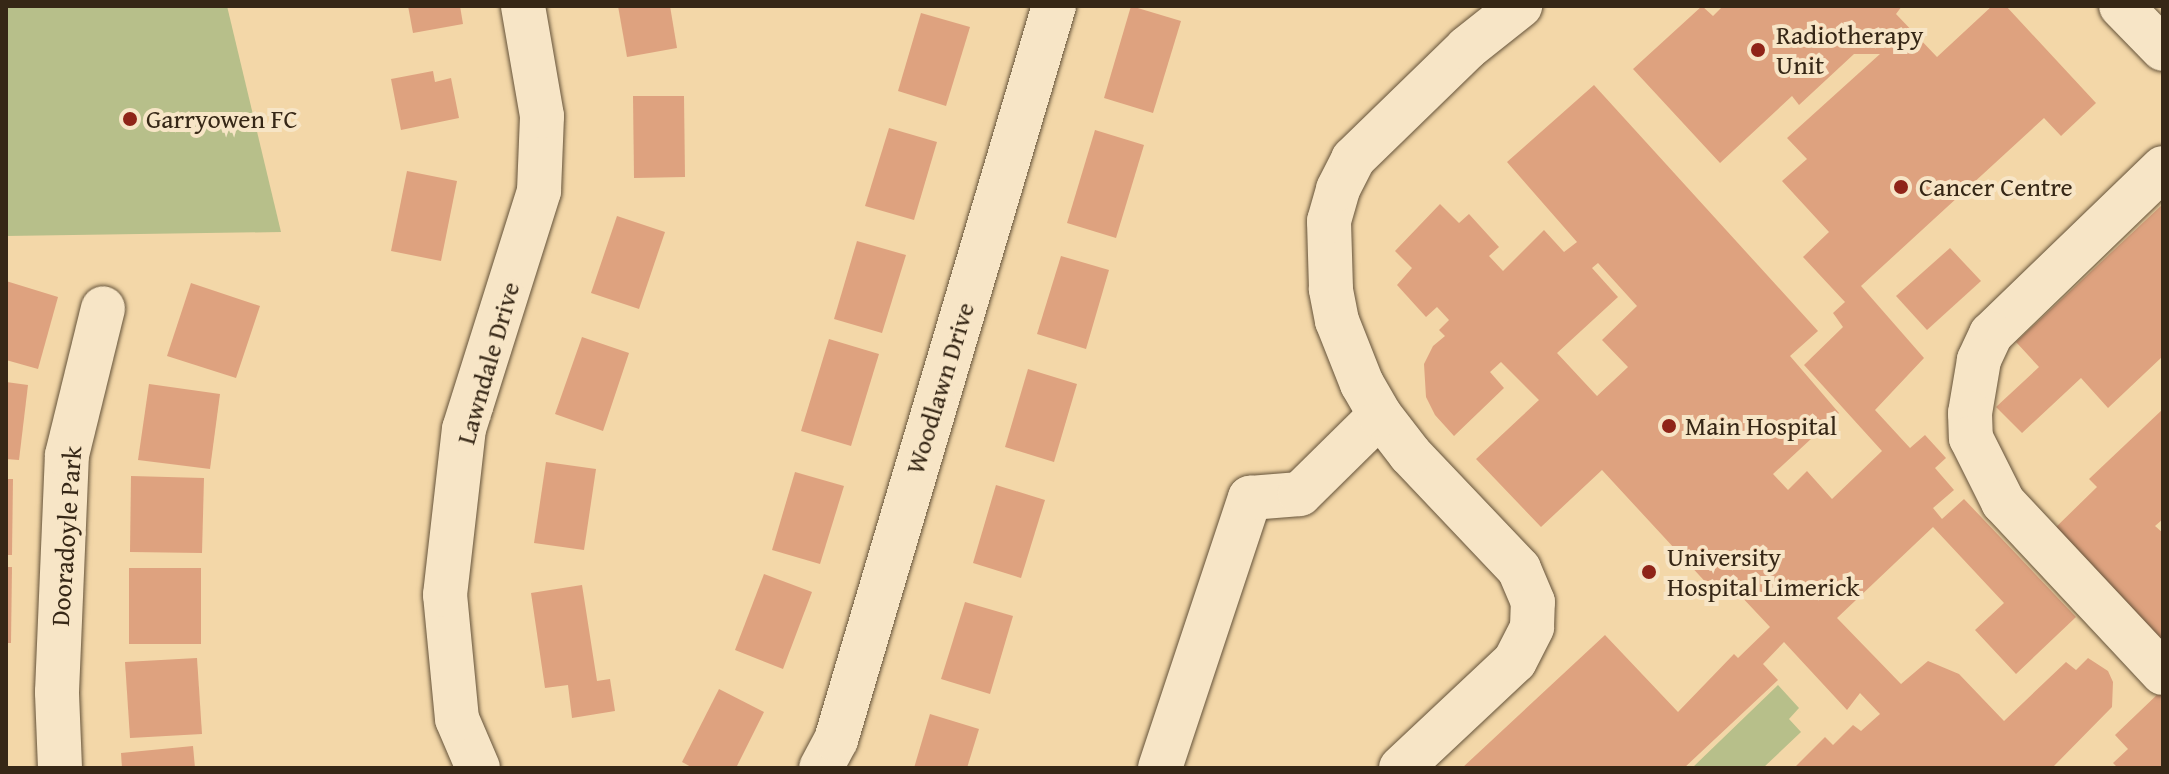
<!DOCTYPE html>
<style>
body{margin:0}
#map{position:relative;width:2169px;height:774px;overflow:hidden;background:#f3d7a8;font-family:"Gentium Book Plus",serif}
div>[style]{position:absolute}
.green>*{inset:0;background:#b7bf8a}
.building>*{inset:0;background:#dea27f}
.roads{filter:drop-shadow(0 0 2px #65533a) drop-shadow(0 0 2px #65533a)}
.minor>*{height:44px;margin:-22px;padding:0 22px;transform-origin:22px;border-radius:22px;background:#f7e5c6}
.dots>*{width:22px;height:22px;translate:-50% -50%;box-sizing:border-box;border:4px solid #f7e5c6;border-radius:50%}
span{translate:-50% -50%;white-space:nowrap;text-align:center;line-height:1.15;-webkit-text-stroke:8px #f7e5c6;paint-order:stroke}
.poi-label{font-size:26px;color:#362716}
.left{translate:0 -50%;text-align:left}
.street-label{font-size:26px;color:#362716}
.frame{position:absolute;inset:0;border:8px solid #362716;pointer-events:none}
</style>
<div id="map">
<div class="green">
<div style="clip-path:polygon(6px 6px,227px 6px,281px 232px,6px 236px)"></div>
<div style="clip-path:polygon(1778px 685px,1799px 708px,1789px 719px,1801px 732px,1763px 768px,1692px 768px)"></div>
</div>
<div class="building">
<div style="clip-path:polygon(408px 6px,460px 6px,463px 24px,413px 33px)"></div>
<div style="clip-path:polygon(618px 6px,670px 6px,677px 48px,627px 57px)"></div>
<div style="clip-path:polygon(1131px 6px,1181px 21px,1153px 113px,1104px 98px)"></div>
<div style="clip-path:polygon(evenodd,1702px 6px,1713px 16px,1723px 6px,1902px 6px,1896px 14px,1937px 57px,1992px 6px,2006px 6px,2096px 103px,2061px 136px,2044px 118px,1861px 286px,1924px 358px,1875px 410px,1910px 448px,1925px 435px,1946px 458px,1935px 468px,1954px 490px,1933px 508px,1942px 519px,1964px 499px,2076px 617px,2016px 674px,1975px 630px,2004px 603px,1933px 527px,1837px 618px,1901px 684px,1928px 661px,1959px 674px,2004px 721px,2066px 662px,2076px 670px,2088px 658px,2108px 671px,2113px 682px,2112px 707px,2052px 768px,1794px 768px,1825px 737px,1833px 745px,1853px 725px,1861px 731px,1880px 714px,1860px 693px,1847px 710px,1784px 642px,1763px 664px,1778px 680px,1684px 768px,1462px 768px,1605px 635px,1678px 712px,1734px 654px,1738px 658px,1770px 627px,1723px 577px,1711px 588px,1602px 470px,1541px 527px,1476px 459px,1539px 400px,1501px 362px,1490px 372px,1504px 388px,1454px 436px,1435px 415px,1426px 397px,1424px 364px,1433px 346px,1445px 336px,1439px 330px,1449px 320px,1437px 307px,1426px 317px,1397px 285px,1412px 268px,1395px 251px,1440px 204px,1459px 223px,1469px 214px,1499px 247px,1489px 256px,1503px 271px,1544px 230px,1564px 252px,1577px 242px,1507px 162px,1594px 85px,1818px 331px,1790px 356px,1839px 413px,1773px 474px,1788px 490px,1807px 471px,1832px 499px,1882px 451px,1804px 365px,1843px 327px,1833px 313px,1845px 302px,1803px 257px,1829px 232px,1782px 181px,1807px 159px,1787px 138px,1880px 54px,1854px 54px,1799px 105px,1792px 96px,1720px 163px,1633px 69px,1702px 6px,1598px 263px,1637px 306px,1602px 340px,1628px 367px,1597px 396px,1557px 353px,1618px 297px,1592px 268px,1598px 263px)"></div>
<div style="clip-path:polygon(921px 13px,970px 27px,946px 106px,898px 91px)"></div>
<div style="clip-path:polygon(433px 71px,435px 82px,451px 78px,459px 118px,401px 130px,391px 79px)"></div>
<div style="clip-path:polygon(633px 96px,684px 96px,685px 177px,634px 178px)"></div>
<div style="clip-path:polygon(889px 128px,937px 142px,914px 220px,865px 206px)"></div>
<div style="clip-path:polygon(1095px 130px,1144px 145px,1116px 238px,1067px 223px)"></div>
<div style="clip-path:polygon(407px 171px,457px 181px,441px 261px,391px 251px)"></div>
<div style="clip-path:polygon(2163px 204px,2163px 356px,2108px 408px,2081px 378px,2022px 433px,1996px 407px,2039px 367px,2016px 342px)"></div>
<div style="clip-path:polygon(617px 216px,665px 232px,639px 309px,591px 293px)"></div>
<div style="clip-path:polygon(857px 241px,906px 255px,882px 333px,834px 319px)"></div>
<div style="clip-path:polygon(1950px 248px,1981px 281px,1927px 330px,1896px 296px)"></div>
<div style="clip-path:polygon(1061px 256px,1109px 270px,1086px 349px,1037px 334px)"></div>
<div style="clip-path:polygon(6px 281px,58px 297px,38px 369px,6px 360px)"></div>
<div style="clip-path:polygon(191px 283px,260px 306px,236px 378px,167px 356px)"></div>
<div style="clip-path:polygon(582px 337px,629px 353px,603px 431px,555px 414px)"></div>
<div style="clip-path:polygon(829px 339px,879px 354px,851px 446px,801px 431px)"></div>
<div style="clip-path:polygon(1028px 369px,1077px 384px,1054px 462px,1005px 447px)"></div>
<div style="clip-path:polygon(6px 382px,28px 385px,19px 460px,6px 459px)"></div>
<div style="clip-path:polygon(149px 384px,220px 394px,210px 469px,138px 460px)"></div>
<div style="clip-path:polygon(2163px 409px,2163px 519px,2155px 526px,2163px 533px,2163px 664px,2053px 530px,2097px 487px,2089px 479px)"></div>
<div style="clip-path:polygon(546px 462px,596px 469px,584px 550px,534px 543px)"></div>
<div style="clip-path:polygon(795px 472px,844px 486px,820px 564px,772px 550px)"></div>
<div style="clip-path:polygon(131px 476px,204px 478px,202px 553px,130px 552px)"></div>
<div style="clip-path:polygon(6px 479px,13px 479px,12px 555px,6px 555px)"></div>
<div style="clip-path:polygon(996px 485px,1045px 500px,1021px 578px,973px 563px)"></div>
<div style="clip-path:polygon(6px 567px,12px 567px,11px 643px,6px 643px)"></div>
<div style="clip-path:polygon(129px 568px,201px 568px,201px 644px,129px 644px)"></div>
<div style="clip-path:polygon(764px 574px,812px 592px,783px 669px,735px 650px)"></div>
<div style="clip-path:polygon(582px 585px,597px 681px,610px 679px,615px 711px,572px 718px,568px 685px,545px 688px,531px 593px)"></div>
<div style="clip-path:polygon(965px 602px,1013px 616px,990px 694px,941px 679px)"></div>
<div style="clip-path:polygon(197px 658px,202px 734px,130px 738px,125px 662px)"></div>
<div style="clip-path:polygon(719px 689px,764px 712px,736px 768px,693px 768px,682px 762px)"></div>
<div style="clip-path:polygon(2161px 691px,2163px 768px,2118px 768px,2113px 763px,2128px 749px,2115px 735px)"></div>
<div style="clip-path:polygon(930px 714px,979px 729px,967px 768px,914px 768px)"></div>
<div style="clip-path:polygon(193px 746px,195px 768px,122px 768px,121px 753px)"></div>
</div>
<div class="roads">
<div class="minor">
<div style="left:2121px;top:6px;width:60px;rotate:45.7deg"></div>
<div style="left:2163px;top:168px;width:239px;rotate:136deg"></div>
<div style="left:1991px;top:334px;width:29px;rotate:115deg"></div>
<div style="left:1979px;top:360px;width:54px;rotate:99.6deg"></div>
<div style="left:1970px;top:413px;width:25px;rotate:88deg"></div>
<div style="left:1971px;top:438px;width:72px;rotate:63.4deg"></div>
<div style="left:2003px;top:502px;width:234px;rotate:46.9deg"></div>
<div style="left:60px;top:768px;width:76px;rotate:-92.3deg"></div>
<div style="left:57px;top:692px;width:237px;rotate:-87.6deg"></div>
<div style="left:67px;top:455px;width:151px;rotate:-76.2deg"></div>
<div style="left:478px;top:768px;width:53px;rotate:-113.2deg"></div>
<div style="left:457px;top:719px;width:125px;rotate:-95.5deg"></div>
<div style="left:445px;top:595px;width:167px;rotate:-83.5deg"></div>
<div style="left:464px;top:429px;width:250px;rotate:-72.5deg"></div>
<div style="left:539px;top:191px;width:75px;rotate:-87.7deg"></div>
<div style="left:542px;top:116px;width:112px;rotate:-99.8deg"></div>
<div style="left:821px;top:768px;width:32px;rotate:-62deg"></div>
<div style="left:836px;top:740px;width:766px;rotate:-73.46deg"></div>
<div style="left:1160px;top:768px;width:285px;rotate:-71.6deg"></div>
<div style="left:1250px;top:498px;width:50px;rotate:-4.6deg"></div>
<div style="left:1300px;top:494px;width:112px;rotate:-44.6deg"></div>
<div style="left:1401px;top:768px;width:156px;rotate:-43.2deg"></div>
<div style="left:1515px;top:661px;width:38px;rotate:-63deg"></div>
<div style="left:1532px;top:627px;width:25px;rotate:-88deg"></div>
<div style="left:1533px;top:602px;width:36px;rotate:-113deg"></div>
<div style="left:1519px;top:569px;width:158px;rotate:-133.5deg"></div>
<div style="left:1410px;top:454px;width:49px;rotate:-127.6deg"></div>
<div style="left:1380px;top:415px;width:36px;rotate:-120deg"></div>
<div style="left:1362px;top:384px;width:68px;rotate:-111.6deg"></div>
<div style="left:1337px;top:321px;width:33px;rotate:-101deg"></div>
<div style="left:1331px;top:289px;width:68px;rotate:-91.7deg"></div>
<div style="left:1329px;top:221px;width:33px;rotate:-74deg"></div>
<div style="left:1338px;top:189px;width:34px;rotate:-63deg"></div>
<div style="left:1353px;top:159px;width:159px;rotate:-44.2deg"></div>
<div style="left:1467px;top:48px;width:68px;rotate:-38.4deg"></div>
</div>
</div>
<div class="dots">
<div style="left:1758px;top:50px;background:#8f2418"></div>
<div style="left:130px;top:119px;background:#8f2418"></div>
<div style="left:1901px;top:187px;background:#8f2418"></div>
<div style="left:1669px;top:426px;background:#8f2418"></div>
<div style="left:1649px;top:572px;background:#8f2418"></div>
</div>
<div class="poi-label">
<span class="left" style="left:1776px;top:50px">Radiotherapy<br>Unit</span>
<span class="left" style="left:146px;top:119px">Garryowen FC</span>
<span class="left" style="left:1919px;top:187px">Cancer Centre</span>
<span class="left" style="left:1685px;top:426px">Main Hospital</span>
<span class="left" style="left:1667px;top:572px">University<br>Hospital Limerick</span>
</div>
<div class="street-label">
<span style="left:488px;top:363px;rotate:-74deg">Lawndale Drive</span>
<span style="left:940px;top:388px;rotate:-73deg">Woodlawn Drive</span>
<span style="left:66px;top:536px;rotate:-86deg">Dooradoyle Park</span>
</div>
<div class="frame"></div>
</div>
